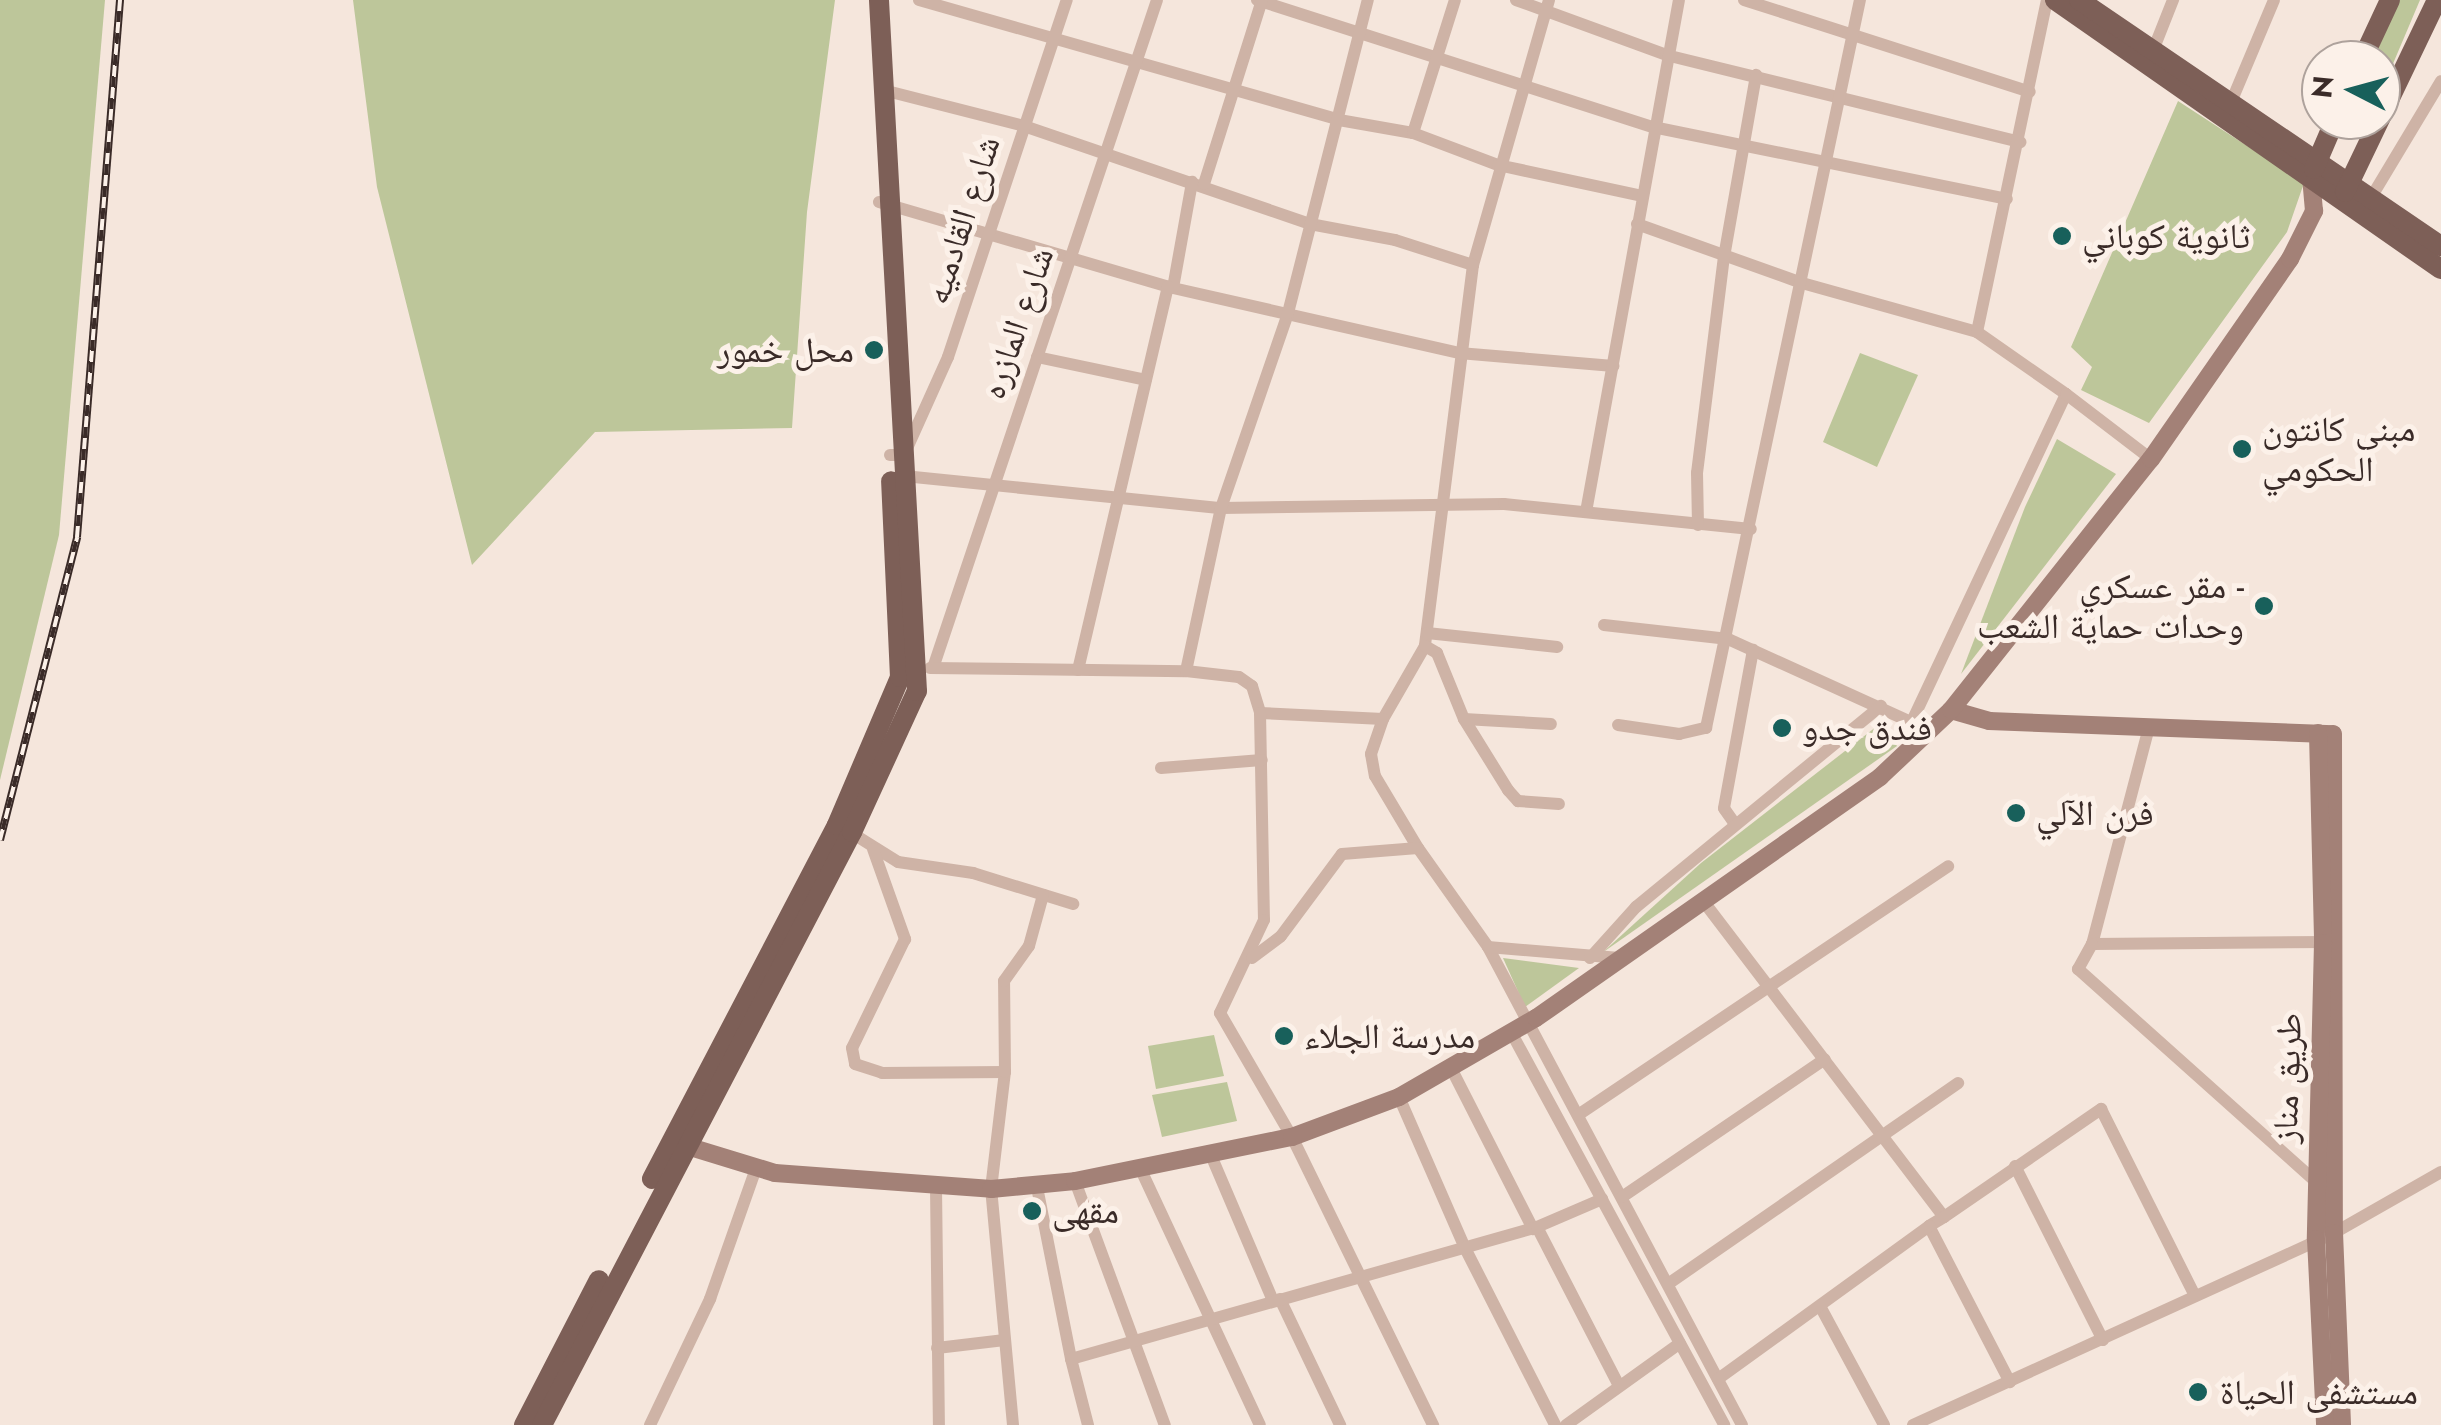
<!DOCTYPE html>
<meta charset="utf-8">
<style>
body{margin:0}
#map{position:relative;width:2441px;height:1425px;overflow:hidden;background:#f5e6dc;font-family:Jost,"Noto Naskh Arabic",sans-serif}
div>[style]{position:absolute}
.green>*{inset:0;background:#bdc69a}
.minor>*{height:12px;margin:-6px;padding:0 6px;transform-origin:6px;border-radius:6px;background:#ceb3a6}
.secondary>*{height:18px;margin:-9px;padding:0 9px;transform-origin:9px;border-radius:9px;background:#a38177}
.primary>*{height:20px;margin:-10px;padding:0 10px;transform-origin:10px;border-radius:10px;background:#7d5f57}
.rail>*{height:8px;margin-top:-4px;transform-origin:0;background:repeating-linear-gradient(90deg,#fcf1e9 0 11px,#3a2b28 0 22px);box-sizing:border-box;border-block:2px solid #3a2b28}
.dots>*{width:28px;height:28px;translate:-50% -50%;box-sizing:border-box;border:5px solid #fcf1e9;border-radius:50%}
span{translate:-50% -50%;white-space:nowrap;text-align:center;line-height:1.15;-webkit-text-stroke:10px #fcf1e9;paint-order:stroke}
.street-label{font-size:35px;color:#3a2b28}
.poi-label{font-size:35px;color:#3a2b28}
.left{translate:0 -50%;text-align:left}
.right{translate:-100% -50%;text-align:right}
.north{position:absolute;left:2301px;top:40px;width:100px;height:100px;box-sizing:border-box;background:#fcf1e9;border:2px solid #aea29c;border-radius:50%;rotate:276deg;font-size:28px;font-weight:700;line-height:40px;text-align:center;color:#3a2b28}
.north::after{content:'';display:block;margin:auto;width:35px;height:45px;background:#18605b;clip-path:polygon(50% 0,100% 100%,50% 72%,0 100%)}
</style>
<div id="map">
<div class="green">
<div style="clip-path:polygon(0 0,105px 0,59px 535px,0 780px)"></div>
<div style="clip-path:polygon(353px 0,835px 0,807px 212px,792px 428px,595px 432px,472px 565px,377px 187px)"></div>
<div style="clip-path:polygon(2399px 0,2420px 0,2381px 92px,2381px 60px,2373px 60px)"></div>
<div style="clip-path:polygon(2178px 101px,2304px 183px,2287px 232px,2149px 423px,2081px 390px,2092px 367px,2071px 347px)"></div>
<div style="clip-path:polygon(1860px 353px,1918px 375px,1877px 467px,1823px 442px)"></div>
<div style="clip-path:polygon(2057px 439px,2116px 474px,1961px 674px,2025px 507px)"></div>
<div style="clip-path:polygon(1881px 723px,1897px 746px,1602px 953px,1701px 863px)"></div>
<div style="clip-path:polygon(1503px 958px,1579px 968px,1525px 1007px)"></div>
<div style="clip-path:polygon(1214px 1035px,1224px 1076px,1156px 1089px,1148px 1046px)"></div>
<div style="clip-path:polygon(1227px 1082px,1237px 1121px,1162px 1137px,1152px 1095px)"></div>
</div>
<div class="minor">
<div style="left:919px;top:0;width:437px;rotate:15.9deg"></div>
<div style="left:1339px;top:120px;width:75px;rotate:10deg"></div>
<div style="left:1413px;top:133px;width:91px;rotate:20.6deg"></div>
<div style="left:1498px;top:165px;width:147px;rotate:12.1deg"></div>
<div style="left:1257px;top:0;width:416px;rotate:17.8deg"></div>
<div style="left:1653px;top:127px;width:361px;rotate:11.5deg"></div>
<div style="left:1516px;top:0;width:160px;rotate:20.1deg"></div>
<div style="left:1666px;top:55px;width:365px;rotate:13.8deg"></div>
<div style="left:1549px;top:0;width:276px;rotate:106deg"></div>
<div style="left:1473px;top:265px;width:384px;rotate:97.2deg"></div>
<div style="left:1425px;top:646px;width:84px;rotate:119.9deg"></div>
<div style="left:1383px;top:719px;width:37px;rotate:109deg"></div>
<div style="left:1371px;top:754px;width:22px;rotate:80deg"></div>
<div style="left:1375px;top:776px;width:84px;rotate:59.2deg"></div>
<div style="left:1418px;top:848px;width:121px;rotate:54.7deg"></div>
<div style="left:1488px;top:947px;width:541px;rotate:62.01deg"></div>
<div style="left:1744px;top:0;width:300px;rotate:17.8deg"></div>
<div style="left:2154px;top:48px;width:52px;rotate:-68.4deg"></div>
<div style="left:883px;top:90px;width:146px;rotate:14.3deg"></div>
<div style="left:1024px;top:126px;width:302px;rotate:18.9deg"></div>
<div style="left:1310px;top:224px;width:86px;rotate:10.7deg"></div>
<div style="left:1395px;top:240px;width:82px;rotate:17.8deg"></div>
<div style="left:2232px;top:100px;width:108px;rotate:-67.2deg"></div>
<div style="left:1413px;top:133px;width:139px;rotate:-72.5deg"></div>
<div style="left:1204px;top:184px;width:193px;rotate:-72.5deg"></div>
<div style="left:2372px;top:196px;width:134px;rotate:-59deg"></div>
<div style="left:879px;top:202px;width:306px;rotate:16.3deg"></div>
<div style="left:1173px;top:288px;width:293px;rotate:12.8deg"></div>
<div style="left:1459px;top:353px;width:155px;rotate:4.8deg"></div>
<div style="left:1637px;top:224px;width:175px;rotate:19.7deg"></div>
<div style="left:1802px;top:283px;width:182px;rotate:15.6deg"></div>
<div style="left:1977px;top:332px;width:108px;rotate:34.9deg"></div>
<div style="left:2066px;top:394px;width:362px;rotate:115.2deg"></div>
<div style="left:1173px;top:288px;width:108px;rotate:-79.8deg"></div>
<div style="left:1977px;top:332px;width:339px;rotate:-78.1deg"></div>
<div style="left:1037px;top:357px;width:111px;rotate:11.9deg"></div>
<div style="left:2066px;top:394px;width:107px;rotate:37.4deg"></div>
<div style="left:890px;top:455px;width:14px"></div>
<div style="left:904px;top:455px;width:107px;rotate:-65.8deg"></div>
<div style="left:948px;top:357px;width:376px;rotate:-71.6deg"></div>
<div style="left:904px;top:476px;width:319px;rotate:5.8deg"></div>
<div style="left:1221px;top:508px;width:283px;rotate:-0.8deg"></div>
<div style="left:1504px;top:504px;width:248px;rotate:5.8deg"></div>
<div style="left:1586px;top:512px;width:520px;rotate:-79.71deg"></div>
<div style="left:1698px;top:525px;width:52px;rotate:-91.1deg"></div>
<div style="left:1697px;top:473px;width:218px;rotate:-82.9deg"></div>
<div style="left:1724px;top:257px;width:185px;rotate:-80deg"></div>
<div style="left:1604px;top:625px;width:125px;rotate:6.4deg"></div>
<div style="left:1728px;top:639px;width:205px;rotate:24.4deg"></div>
<div style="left:1427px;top:633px;width:131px;rotate:6.1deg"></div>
<div style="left:1425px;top:646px;width:14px;rotate:30deg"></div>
<div style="left:1437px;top:653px;width:71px;rotate:67.8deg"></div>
<div style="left:1464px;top:719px;width:84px;rotate:58.2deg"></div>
<div style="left:1508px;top:790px;width:15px;rotate:48deg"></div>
<div style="left:1518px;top:801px;width:41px;rotate:4.2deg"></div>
<div style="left:934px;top:665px;width:701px;rotate:-71.46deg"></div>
<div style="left:930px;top:668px;width:256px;rotate:0.7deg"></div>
<div style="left:1186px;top:671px;width:53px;rotate:6.5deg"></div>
<div style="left:1239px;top:677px;width:16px;rotate:35deg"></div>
<div style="left:1252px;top:686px;width:28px;rotate:73deg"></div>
<div style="left:1260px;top:713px;width:123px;rotate:2.8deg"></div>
<div style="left:1078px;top:670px;width:394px;rotate:-76.8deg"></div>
<div style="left:1186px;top:671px;width:167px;rotate:-77.9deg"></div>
<div style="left:1221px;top:508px;width:206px;rotate:-71deg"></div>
<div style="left:1288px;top:313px;width:323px;rotate:-75.7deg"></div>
<div style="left:1260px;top:713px;width:207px;rotate:88.9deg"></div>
<div style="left:1264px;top:920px;width:103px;rotate:115.3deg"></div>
<div style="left:1220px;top:1013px;width:143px;rotate:59.9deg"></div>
<div style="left:1292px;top:1137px;width:321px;rotate:63.9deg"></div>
<div style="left:1464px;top:719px;width:87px;rotate:3.3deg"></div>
<div style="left:1618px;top:725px;width:62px;rotate:8.4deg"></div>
<div style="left:1679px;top:734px;width:28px;rotate:-13deg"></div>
<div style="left:1706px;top:728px;width:744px;rotate:-78.06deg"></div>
<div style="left:2148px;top:731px;width:220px;rotate:104.7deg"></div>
<div style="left:2092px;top:944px;width:237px;rotate:-0.5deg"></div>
<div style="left:1161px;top:768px;width:101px;rotate:-4.5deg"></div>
<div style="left:1735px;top:824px;width:19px;rotate:-125deg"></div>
<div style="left:1724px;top:808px;width:161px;rotate:-79.6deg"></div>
<div style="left:847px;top:830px;width:60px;rotate:32.1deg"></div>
<div style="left:898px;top:862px;width:76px;rotate:8.3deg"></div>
<div style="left:973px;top:873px;width:105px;rotate:17.2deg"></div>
<div style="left:873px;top:849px;width:96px;rotate:70.4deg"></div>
<div style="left:905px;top:939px;width:121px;rotate:115.9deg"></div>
<div style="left:852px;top:1048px;width:16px;rotate:79deg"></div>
<div style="left:855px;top:1064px;width:28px;rotate:18deg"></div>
<div style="left:882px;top:1073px;width:123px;rotate:-0.5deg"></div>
<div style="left:1704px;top:902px;width:396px;rotate:52.7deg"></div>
<div style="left:1944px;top:1217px;width:17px;rotate:149deg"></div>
<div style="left:1929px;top:1226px;width:176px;rotate:62.6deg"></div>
<div style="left:2092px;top:944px;width:29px;rotate:119deg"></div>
<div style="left:2078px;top:969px;width:327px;rotate:41.8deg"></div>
<div style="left:1488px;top:947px;width:132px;rotate:4.8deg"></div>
<div style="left:1252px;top:958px;width:36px;rotate:-37deg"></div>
<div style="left:1281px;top:936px;width:102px;rotate:-53.4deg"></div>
<div style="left:1342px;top:854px;width:76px;rotate:-4.5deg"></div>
<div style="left:1590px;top:958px;width:69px;rotate:-48deg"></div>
<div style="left:1636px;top:907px;width:317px;rotate:-39.4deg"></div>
<div style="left:1511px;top:1032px;width:447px;rotate:61.5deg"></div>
<div style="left:1451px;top:1068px;width:181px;rotate:63deg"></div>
<div style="left:1399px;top:1097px;width:165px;rotate:66.4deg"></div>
<div style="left:1465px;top:1248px;width:199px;rotate:63deg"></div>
<div style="left:1578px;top:1115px;width:446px;rotate:-33.9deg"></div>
<div style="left:1210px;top:1153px;width:161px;rotate:66.9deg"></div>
<div style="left:2015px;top:1166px;width:195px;rotate:63.2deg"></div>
<div style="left:1141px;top:1170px;width:281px;rotate:65deg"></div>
<div style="left:1075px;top:1181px;width:260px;rotate:69.8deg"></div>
<div style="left:936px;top:1187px;width:238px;rotate:89.3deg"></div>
<div style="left:1037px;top:1187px;width:175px;rotate:78.8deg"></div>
<div style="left:1622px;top:1197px;width:245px;rotate:-34.2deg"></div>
<div style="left:1944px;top:1217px;width:191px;rotate:-34.5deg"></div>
<div style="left:2101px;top:1109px;width:205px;rotate:63.3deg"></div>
<div style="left:1537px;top:1227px;width:177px;rotate:62.7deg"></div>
<div style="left:1668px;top:1284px;width:353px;rotate:-34.7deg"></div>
<div style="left:1280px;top:1299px;width:140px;rotate:64.5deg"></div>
<div style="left:1820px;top:1306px;width:135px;rotate:61.7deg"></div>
<div style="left:937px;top:1348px;width:68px;rotate:-6.7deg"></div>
<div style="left:1718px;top:1379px;width:261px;rotate:-35.9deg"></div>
<div style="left:650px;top:1425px;width:140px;rotate:-64.5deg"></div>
<div style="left:710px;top:1299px;width:136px;rotate:-70.6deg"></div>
<div style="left:1013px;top:1425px;width:237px;rotate:-95.3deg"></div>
<div style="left:991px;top:1189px;width:118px;rotate:-83.2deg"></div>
<div style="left:1005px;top:1072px;width:91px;rotate:-90.6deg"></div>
<div style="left:1004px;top:981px;width:43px;rotate:-54.5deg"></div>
<div style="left:1029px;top:946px;width:53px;rotate:-74.6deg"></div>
<div style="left:1088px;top:1425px;width:68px;rotate:-104.4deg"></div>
<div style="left:1071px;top:1359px;width:484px;rotate:-15.8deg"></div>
<div style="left:1537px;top:1227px;width:71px;rotate:-23.3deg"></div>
<div style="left:1566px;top:1425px;width:140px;rotate:-35.7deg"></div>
<div style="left:1913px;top:1425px;width:463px;rotate:-24.5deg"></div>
<div style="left:2334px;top:1233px;width:123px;rotate:-29.7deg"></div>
</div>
<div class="secondary">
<div style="left:1951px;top:710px;width:40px;rotate:16deg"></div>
<div style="left:1989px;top:721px;width:344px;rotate:2.2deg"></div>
<div style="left:2333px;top:734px;width:499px;rotate:89.9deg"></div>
<div style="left:2334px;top:1233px;width:192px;rotate:87.6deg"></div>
<div style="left:2318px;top:733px;width:210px;rotate:88.6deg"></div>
<div style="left:2323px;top:943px;width:296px;rotate:91.4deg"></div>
<div style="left:2316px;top:1239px;width:186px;rotate:87.2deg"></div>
<div style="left:677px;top:1143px;width:102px;rotate:17deg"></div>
<div style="left:775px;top:1173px;width:217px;rotate:4.2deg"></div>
<div style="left:991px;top:1189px;width:84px;rotate:-5.4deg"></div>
<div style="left:1075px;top:1181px;width:221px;rotate:-11.5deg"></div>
<div style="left:1292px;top:1137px;width:114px;rotate:-20.5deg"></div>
<div style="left:1399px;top:1097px;width:158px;rotate:-30deg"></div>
<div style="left:1536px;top:1018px;width:420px;rotate:-35deg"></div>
<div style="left:1880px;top:777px;width:98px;rotate:-43.3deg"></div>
<div style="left:1951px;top:710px;width:321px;rotate:-51.5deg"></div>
<div style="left:2151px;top:459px;width:244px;rotate:-55.2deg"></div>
<div style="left:2290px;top:259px;width:54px;rotate:-63.4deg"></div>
<div style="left:2314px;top:211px;width:33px;rotate:-95deg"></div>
</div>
<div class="primary">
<div style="left:2055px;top:0;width:470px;rotate:34.9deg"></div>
<div style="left:2079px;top:0;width:438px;rotate:34.2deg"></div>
<div style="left:2362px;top:60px;width:66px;rotate:-65deg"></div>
<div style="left:2314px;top:169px;width:53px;rotate:-66.8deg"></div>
<div style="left:2345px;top:192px;width:213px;rotate:-64.4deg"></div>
<div style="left:652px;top:1179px;width:399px;rotate:-62.4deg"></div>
<div style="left:837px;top:825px;width:161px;rotate:-66.9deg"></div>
<div style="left:900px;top:677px;width:196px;rotate:-92.6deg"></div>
<div style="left:524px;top:1425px;width:163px;rotate:-62.7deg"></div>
<div style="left:542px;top:1425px;width:669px;rotate:-62.4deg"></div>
<div style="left:852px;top:832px;width:155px;rotate:-65.3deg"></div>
<div style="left:917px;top:691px;width:692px;rotate:-93.15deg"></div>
</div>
<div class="rail">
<div style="left:0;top:840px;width:313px;rotate:-75.7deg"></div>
<div style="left:77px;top:537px;width:539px;rotate:-85.42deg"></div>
</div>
<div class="dots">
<div style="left:2062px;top:236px;background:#18605b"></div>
<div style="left:874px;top:350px;background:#18605b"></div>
<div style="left:2242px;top:449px;background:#18605b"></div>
<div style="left:2264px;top:606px;background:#18605b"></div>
<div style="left:1782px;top:728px;background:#18605b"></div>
<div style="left:2016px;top:813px;background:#18605b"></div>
<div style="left:1284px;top:1036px;background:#18605b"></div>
<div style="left:1032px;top:1211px;background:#18605b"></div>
<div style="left:2198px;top:1392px;background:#18605b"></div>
</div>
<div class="street-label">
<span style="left:962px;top:220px;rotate:-72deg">شارع القادميه</span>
<span style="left:1017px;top:323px;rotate:-71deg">شارع المازره</span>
<span style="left:2287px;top:1078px;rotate:-88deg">طريق مناز</span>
</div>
<div class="poi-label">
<span class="left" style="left:2082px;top:236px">ثانوية كوباني</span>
<span class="right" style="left:854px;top:350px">محل خمور</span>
<span class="left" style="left:2262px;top:449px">مبنى كانتون<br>الحكومي</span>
<span class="right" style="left:2244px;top:606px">مقر عسكري -<br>وحدات حماية الشعب</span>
<span class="left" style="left:1802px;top:728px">فندق جدو</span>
<span class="left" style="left:2036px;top:813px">فرن الآلي</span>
<span class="left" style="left:1304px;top:1036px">مدرسة الجلاء</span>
<span class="left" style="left:1052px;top:1211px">مقهى</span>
<span class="left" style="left:2220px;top:1392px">مستشفى الحياة</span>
</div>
<div class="north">N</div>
</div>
